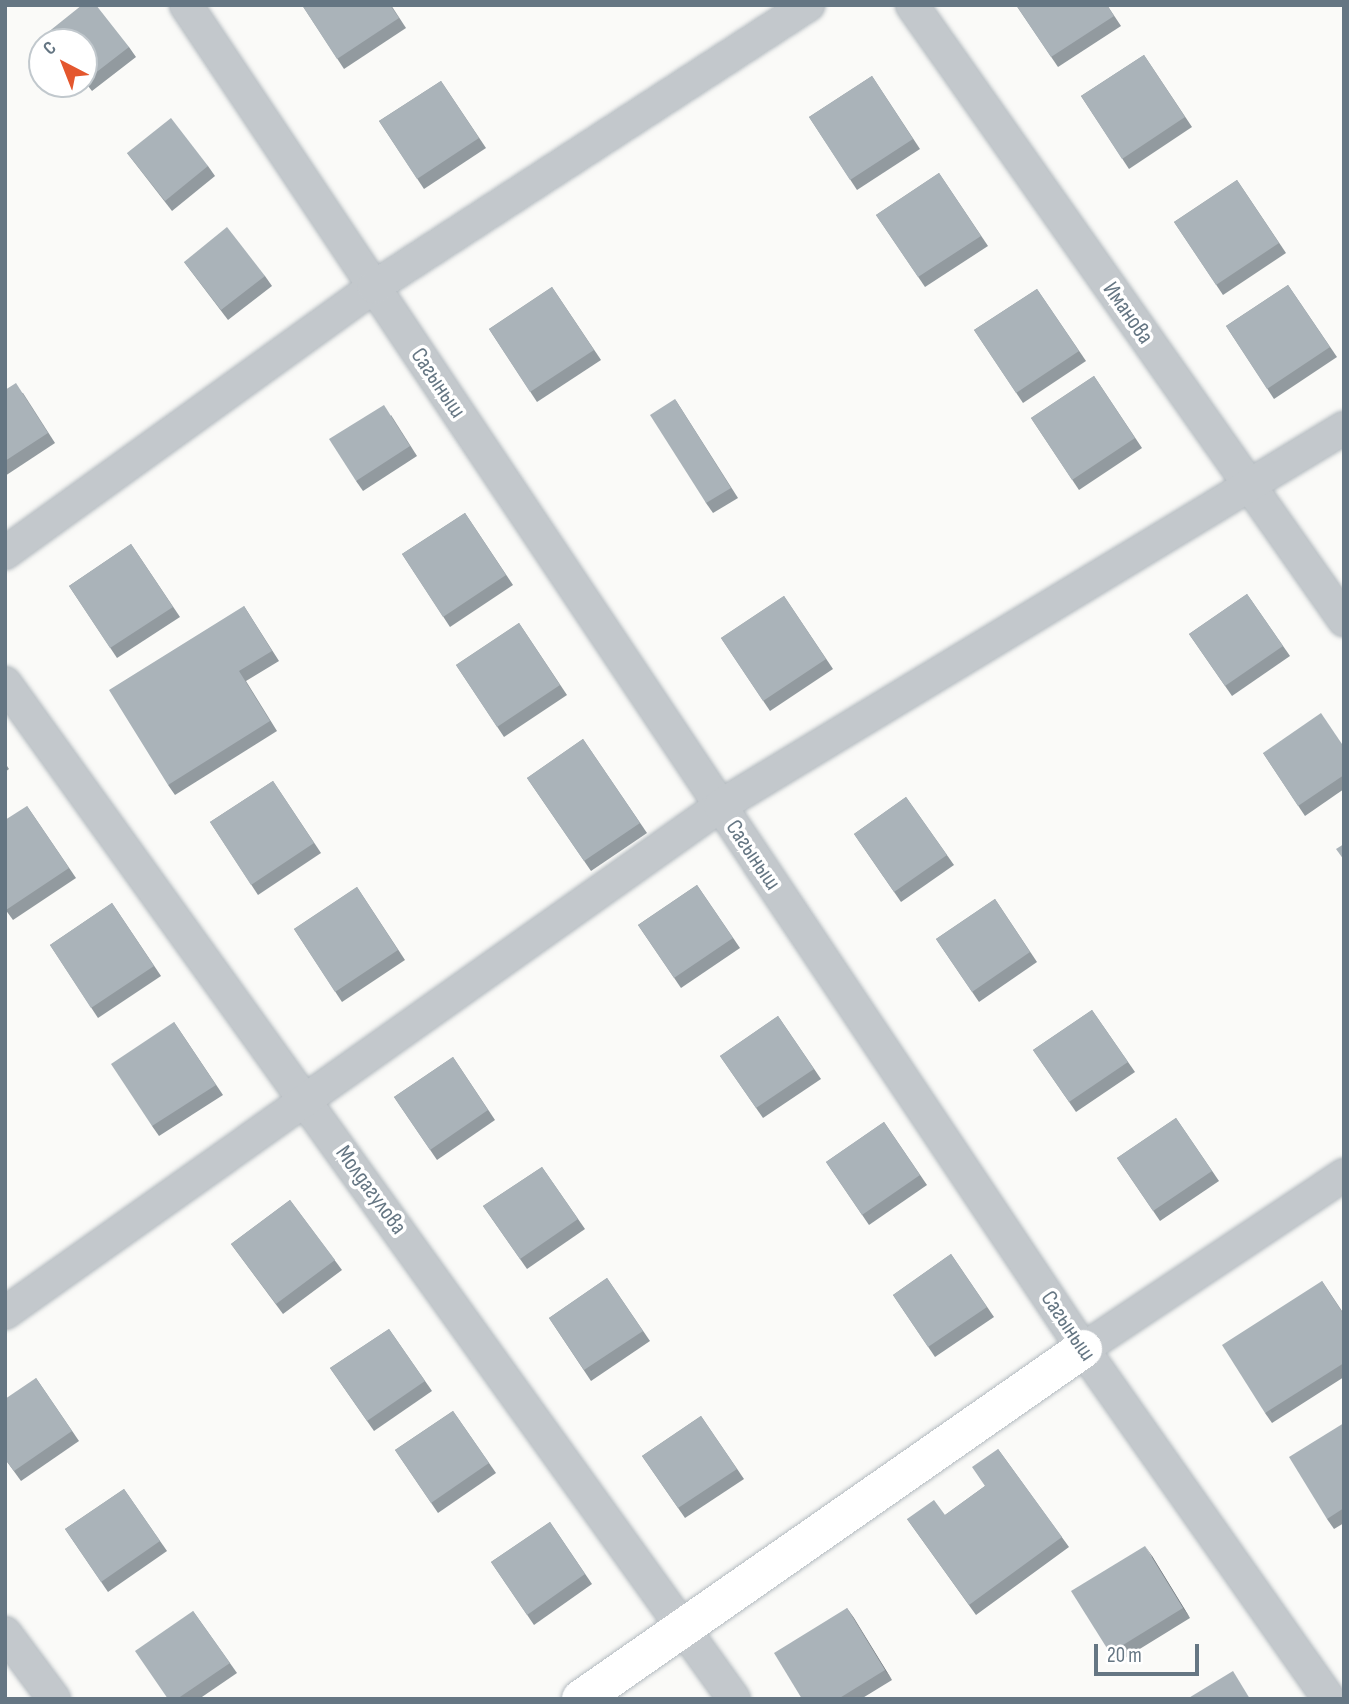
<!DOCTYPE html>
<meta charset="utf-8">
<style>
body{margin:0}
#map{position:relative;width:1349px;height:1704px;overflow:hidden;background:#fafaf8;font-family:"Sofia Sans Condensed",sans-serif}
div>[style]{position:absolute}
.roads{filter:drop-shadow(0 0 2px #b3babf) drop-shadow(0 0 2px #b3babf)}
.street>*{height:32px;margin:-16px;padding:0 16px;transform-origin:16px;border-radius:16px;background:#c3c8cc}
.secondary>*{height:38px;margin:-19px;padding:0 19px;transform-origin:19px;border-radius:19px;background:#fff}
.wall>*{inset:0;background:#929a9f}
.shaded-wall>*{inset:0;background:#777d82}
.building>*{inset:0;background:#aab3b9}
span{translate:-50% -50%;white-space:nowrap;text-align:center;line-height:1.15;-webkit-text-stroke:7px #fff;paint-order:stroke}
.street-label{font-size:23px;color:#657683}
.frame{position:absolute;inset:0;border:7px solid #657683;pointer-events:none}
.north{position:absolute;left:28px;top:28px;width:70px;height:70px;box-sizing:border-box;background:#fff;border:2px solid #c1c8cd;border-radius:50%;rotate:318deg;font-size:19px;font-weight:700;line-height:28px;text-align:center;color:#657683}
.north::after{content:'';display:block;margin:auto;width:24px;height:32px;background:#e4572e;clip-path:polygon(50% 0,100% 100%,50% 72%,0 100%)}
.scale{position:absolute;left:1094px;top:1644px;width:105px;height:32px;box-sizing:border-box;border:4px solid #657683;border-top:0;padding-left:9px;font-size:21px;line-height:24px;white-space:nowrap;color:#657683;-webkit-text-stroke:5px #fff;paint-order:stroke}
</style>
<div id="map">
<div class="roads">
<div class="street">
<div style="left:186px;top:5px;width:1616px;rotate:56.28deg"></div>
<div style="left:1083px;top:1349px;width:428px;rotate:54.9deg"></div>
<div style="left:912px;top:5px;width:752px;rotate:54.91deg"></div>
<div style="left:5px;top:553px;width:455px;rotate:-35.8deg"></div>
<div style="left:374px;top:287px;width:518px;rotate:-33.01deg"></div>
<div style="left:5px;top:683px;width:1250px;rotate:54.34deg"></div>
<div style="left:5px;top:1313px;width:877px;rotate:-35.34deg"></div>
<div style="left:720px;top:806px;width:730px;rotate:-31.21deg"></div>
<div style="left:1083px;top:1349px;width:314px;rotate:-33.7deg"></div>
<div style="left:5px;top:1633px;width:82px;rotate:53.4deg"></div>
</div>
<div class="secondary">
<div style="left:581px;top:1699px;width:612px;rotate:-34.88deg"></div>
</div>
</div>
<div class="wall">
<div style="clip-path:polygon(302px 5px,391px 5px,406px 28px,344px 69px)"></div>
<div style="clip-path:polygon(1016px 5px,1107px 5px,1121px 26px,1058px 67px)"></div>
<div style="clip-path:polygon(47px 33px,129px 47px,136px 57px,92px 91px,84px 81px,84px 42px,53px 42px)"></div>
<div style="clip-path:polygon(1144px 55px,1192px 127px,1129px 169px,1081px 96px)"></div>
<div style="clip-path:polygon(872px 76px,920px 149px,857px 190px,809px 117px)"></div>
<div style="clip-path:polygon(441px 81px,486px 148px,424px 189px,379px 121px)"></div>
<div style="clip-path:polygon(127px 153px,208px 166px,215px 176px,172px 211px)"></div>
<div style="clip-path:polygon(939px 173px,988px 246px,925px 287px,876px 215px)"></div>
<div style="clip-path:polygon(1237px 180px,1286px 253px,1223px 295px,1174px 222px)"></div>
<div style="clip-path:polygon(184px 262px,265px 276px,272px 286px,228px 320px)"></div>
<div style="clip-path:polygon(1288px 285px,1337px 357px,1274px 399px,1226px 326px)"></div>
<div style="clip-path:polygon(552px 287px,601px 360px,537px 402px,489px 329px)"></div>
<div style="clip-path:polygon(1037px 289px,1086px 361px,1023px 403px,974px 330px)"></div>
<div style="clip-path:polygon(1094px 376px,1142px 448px,1079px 490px,1031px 418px)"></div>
<div style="clip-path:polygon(5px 390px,23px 393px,55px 443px,5px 476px)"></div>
<div style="clip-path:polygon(675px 399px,738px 498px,713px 513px,706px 503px)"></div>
<div style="clip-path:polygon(391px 415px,417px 456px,363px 491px,356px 481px)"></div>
<div style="clip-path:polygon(465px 513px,513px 585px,450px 627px,402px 554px)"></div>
<div style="clip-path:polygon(131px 544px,180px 617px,117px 658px,69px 586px)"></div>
<div style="clip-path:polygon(1247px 594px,1290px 656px,1232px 696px,1189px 634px)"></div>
<div style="clip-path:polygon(784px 596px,833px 669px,770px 711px,721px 638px)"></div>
<div style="clip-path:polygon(244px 606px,279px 661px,246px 681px,277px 731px,175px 795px,168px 785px)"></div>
<div style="clip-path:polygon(519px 623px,567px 695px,504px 737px,456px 665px)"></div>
<div style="clip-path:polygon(583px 739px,647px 833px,591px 871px,527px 778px)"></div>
<div style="clip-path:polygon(1344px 746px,1344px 789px,1305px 816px,1263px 753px)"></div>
<div style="clip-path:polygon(5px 763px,9px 769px,5px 772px)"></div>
<div style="clip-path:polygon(273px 781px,321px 853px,258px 895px,210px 822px)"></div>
<div style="clip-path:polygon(906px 797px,954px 865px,901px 902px,854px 834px)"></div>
<div style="clip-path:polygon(27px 806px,76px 878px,13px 920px,5px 909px)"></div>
<div style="clip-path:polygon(697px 885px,740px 948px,681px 988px,638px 925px)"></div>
<div style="clip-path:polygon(357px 887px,405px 960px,342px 1002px,294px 929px)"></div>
<div style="clip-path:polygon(995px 899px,1037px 962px,979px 1002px,936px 939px)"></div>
<div style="clip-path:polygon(112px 903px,161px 976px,98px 1018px,50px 945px)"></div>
<div style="clip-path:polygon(1092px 1010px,1135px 1072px,1076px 1112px,1033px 1050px)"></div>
<div style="clip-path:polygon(778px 1016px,821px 1079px,763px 1118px,720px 1056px)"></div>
<div style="clip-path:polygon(174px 1022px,223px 1095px,159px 1136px,152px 1126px)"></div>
<div style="clip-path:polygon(453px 1057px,495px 1120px,437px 1160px,394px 1097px)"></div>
<div style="clip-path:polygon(1176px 1118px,1219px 1181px,1160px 1221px,1117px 1158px)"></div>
<div style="clip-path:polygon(884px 1122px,927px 1185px,869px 1225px,826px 1162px)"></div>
<div style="clip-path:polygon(542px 1167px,585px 1229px,527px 1269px,483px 1206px)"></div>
<div style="clip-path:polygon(290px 1200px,342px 1270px,283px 1314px,231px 1244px)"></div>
<div style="clip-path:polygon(951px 1254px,994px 1317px,935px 1357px,893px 1295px)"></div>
<div style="clip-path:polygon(607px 1278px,650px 1341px,591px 1381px,549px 1318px)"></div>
<div style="clip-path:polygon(1322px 1281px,1344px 1314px,1344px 1377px,1272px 1423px,1265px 1413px)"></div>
<div style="clip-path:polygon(389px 1329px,432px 1391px,374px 1431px,330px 1368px)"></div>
<div style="clip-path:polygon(36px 1378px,79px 1441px,21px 1481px,5px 1459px)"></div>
<div style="clip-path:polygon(453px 1411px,496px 1473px,438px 1513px,395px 1450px)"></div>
<div style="clip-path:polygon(701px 1416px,744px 1479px,685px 1518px,642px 1456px)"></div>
<div style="clip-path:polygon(1344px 1423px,1344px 1523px,1334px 1529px,1327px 1519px)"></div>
<div style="clip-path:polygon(998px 1449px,1069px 1547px,976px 1615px,907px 1519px,945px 1515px,985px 1486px)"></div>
<div style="clip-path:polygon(124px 1489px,167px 1551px,108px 1592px,65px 1529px)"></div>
<div style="clip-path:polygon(550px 1522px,592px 1584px,534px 1625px,491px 1562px)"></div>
<div style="clip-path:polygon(1152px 1556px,1190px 1618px,1117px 1663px,1110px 1653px)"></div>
<div style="clip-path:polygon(847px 1608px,892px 1680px,861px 1699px,802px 1699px)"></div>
<div style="clip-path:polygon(193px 1611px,237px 1673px,199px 1699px,168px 1699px)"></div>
</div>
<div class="shaded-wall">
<div style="clip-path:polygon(1145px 1546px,1152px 1556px,1190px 1618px,1183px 1608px)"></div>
<div style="clip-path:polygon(847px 1608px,854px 1618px,892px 1680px,885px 1670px)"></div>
</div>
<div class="building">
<div style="clip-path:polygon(82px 5px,96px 5px,129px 47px,85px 81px,84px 42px,54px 42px,47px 33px)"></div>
<div style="clip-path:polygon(302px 5px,390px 5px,399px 18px,337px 59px)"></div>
<div style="clip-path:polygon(1016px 5px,1107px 5px,1114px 16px,1051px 57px)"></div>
<div style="clip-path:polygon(1144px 55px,1185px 117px,1122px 159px,1081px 96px)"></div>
<div style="clip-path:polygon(872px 76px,913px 139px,850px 180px,809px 117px)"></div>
<div style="clip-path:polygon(441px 81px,479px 138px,417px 179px,379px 121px)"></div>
<div style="clip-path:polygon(171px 118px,208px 166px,165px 201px,127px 153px)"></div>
<div style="clip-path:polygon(939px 173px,981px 236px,918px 277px,876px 215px)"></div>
<div style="clip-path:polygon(1237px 180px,1279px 243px,1216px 285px,1174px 222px)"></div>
<div style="clip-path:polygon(227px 227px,265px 276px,221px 310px,184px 262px)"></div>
<div style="clip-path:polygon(1288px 285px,1330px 347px,1267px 389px,1226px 326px)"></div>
<div style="clip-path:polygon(552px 287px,594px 350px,530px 392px,489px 329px)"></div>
<div style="clip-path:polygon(1037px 289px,1079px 351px,1016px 393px,974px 330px)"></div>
<div style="clip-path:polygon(1094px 376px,1135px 438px,1072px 480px,1031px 418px)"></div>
<div style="clip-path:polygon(16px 383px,48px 433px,5px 461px,5px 390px)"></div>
<div style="clip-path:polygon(675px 399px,731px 488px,706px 503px,650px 415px)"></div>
<div style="clip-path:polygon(384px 405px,410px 446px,356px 481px,329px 439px)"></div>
<div style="clip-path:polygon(465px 513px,506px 575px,443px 617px,402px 554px)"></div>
<div style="clip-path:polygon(131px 544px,173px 607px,110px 648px,69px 586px)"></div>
<div style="clip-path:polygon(1247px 594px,1283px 646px,1225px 686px,1189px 634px)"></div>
<div style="clip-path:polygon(784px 596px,826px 659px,763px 701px,721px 638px)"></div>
<div style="clip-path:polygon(244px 606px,272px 651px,239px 671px,270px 721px,168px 785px,109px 690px)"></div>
<div style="clip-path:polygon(519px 623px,560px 685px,497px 727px,456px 665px)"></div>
<div style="clip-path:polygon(1321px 713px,1344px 747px,1344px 775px,1298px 806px,1263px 753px)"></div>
<div style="clip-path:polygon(583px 739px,640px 823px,584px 861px,527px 778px)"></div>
<div style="clip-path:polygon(273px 781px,314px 843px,251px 885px,210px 822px)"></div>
<div style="clip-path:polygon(906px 797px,947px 855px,894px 892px,854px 834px)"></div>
<div style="clip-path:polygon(27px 806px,69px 868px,6px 910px,5px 820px)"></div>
<div style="clip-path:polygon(1344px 844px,1344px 860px,1336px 849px)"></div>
<div style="clip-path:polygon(697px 885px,733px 938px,674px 978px,638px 925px)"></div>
<div style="clip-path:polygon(357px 887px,398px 950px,335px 992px,294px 929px)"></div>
<div style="clip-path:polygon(995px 899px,1030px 952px,972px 992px,936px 939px)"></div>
<div style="clip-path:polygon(112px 903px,154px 966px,91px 1008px,50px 945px)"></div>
<div style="clip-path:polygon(1092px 1010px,1128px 1062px,1069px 1102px,1033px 1050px)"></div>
<div style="clip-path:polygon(778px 1016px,814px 1069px,756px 1108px,720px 1056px)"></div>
<div style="clip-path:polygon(174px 1022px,216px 1085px,152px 1126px,111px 1064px)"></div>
<div style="clip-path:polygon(453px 1057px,488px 1110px,430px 1150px,394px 1097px)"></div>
<div style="clip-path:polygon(1176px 1118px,1212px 1171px,1153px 1211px,1117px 1158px)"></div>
<div style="clip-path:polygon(884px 1122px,920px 1175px,862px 1215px,826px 1162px)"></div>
<div style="clip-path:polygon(542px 1167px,578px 1219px,520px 1259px,483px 1206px)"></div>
<div style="clip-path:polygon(290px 1200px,335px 1260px,276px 1304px,231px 1244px)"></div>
<div style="clip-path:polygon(951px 1254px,987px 1307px,928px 1347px,893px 1295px)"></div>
<div style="clip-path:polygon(607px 1278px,643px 1331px,584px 1370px,549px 1318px)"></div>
<div style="clip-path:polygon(1322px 1281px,1344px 1315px,1344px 1363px,1265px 1413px,1222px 1345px)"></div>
<div style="clip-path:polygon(389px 1329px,425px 1381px,367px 1421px,330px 1368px)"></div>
<div style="clip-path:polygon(36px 1378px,72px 1431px,14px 1471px,5px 1459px,5px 1399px)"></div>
<div style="clip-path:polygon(453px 1411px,489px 1463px,431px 1503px,395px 1450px)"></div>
<div style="clip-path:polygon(701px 1416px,737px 1469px,678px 1508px,642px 1456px)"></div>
<div style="clip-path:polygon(1344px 1423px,1344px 1508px,1327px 1519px,1289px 1457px)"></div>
<div style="clip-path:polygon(998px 1449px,1062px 1537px,969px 1605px,907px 1519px,934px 1500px,945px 1515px,985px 1486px,972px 1467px)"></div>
<div style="clip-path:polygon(124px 1489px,160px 1541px,101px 1582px,65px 1529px)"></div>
<div style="clip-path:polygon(550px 1522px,585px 1574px,527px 1615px,491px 1562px)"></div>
<div style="clip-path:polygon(1145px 1546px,1183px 1608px,1110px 1653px,1071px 1591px)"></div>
<div style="clip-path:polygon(847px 1608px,885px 1670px,838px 1699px,802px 1699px,774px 1653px)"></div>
<div style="clip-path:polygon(193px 1611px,230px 1663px,177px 1699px,168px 1699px,135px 1651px)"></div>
<div style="clip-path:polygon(1233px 1671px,1250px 1699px,1187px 1699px)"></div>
</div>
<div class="street-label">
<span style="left:1128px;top:313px;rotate:55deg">Иманова</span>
<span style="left:438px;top:383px;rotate:56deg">Сагыныш</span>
<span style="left:753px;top:855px;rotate:56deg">Сагыныш</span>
<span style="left:371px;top:1190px;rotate:54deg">Молдагулова</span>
<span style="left:1068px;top:1326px;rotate:56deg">Сагыныш</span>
</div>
<div class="frame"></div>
<div class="north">С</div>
<div class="scale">20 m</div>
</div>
